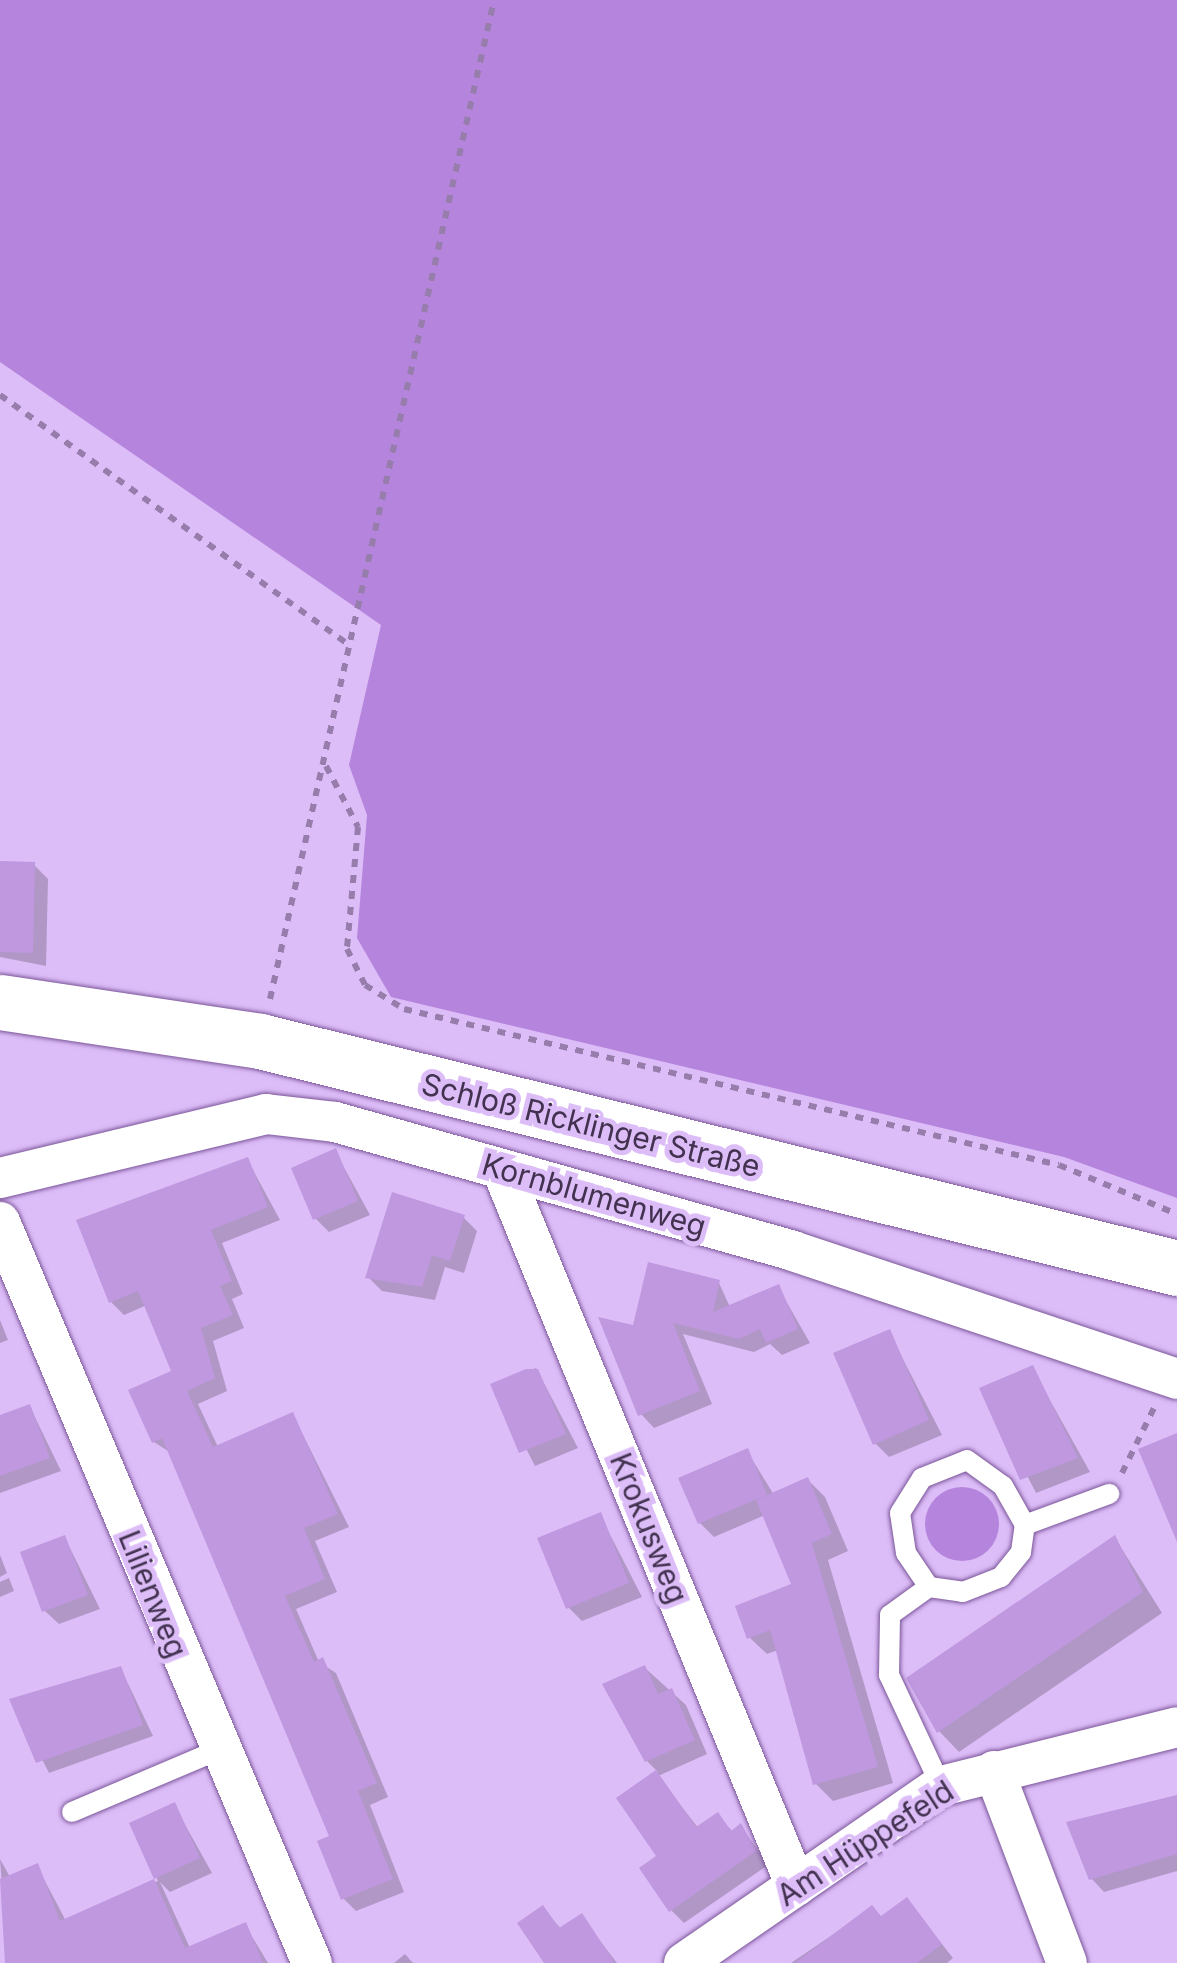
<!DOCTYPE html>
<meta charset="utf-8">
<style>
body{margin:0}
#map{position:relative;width:1177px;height:1963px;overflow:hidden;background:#ddbdf8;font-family:Inter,sans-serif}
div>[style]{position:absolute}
.green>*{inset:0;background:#b584dd}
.round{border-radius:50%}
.shadow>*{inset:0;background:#0003}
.building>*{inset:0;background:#bf98df}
.path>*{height:6px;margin-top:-3px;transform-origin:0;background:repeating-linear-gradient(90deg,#967dab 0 8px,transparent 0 16px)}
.roads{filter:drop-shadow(0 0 2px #7b5699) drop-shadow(0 0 2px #7b5699)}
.lane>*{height:20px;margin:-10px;padding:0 10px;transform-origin:10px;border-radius:10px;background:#fff}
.street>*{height:40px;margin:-20px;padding:0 20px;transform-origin:20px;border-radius:20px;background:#fff}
.secondary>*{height:55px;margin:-27.5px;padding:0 27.5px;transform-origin:27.5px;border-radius:27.5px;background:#fff}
span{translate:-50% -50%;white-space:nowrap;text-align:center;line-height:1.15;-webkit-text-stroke:10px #ddbdf8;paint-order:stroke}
.street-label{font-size:30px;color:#423250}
</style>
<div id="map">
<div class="green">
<div style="clip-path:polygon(0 0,1177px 0,1177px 1198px,1064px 1157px,391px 997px,357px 938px,367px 815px,349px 765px,381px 625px,0 362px)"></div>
<div class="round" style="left:925px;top:1487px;width:74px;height:74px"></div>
</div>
<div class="shadow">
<div style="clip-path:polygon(0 864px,34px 865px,48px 879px,46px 966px,0 957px)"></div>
<div style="clip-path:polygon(335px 1151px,370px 1215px,329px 1232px,315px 1218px)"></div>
<div style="clip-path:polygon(247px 1159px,280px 1220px,222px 1243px,243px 1294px,232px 1299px,244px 1328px,213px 1341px,227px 1391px,198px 1404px,218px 1447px,293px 1415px,349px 1527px,315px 1541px,337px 1592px,296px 1609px,319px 1662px,336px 1673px,388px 1797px,370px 1805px,404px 1892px,356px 1911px,343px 1898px,332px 1838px,171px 1453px,154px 1442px,174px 1372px,147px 1305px,124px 1315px,111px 1302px)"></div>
<div style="clip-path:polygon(463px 1217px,477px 1231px,464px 1273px,445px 1267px,435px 1300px,382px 1291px,368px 1277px)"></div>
<div style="clip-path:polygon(719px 1283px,730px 1307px,778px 1287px,810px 1343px,782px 1355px,770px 1344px,754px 1352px,683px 1334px,712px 1404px,654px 1428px,641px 1414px,635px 1328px)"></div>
<div style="clip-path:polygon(0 1320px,8px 1340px,0 1343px)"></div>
<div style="clip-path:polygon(889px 1332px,942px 1435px,889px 1457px,875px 1443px)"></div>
<div style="clip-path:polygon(536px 1368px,578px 1448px,535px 1466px,494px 1386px)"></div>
<div style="clip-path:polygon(1032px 1368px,1090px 1472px,1036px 1493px,983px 1389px)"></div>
<div style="clip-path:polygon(30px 1407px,61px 1471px,0 1493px,0 1418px)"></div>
<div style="clip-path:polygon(747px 1451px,774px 1495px,808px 1480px,825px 1497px,848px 1551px,828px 1560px,893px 1783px,833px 1801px,816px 1784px,778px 1650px,767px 1654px,750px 1638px,795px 1585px,765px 1515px,714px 1537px,700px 1523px)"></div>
<div style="clip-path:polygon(600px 1515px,642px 1597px,582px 1621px,568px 1607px)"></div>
<div style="clip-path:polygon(65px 1538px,100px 1609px,59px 1624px,45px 1611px)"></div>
<div style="clip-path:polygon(1115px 1538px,1162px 1613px,959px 1752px,939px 1731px)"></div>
<div style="clip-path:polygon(0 1555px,7px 1573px,0 1577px)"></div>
<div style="clip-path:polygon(9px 1578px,14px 1591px,0 1597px,0 1582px)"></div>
<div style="clip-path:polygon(645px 1668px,686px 1705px,707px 1754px,658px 1776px,699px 1829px,718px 1816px,733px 1832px,741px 1826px,768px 1865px,684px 1923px,671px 1910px,660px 1856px,619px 1798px,658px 1772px,647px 1761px)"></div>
<div style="clip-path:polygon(121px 1669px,153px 1736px,49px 1773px,12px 1700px)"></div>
<div style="clip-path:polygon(1177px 1799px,1177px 1871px,1104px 1892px,1091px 1878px)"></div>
<div style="clip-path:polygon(174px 1805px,212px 1873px,170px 1892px,160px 1882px,190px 1948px,245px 1925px,268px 1963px,8px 1963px,0 1859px,10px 1877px,37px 1866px,66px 1921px,158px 1881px,132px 1824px)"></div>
<div style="clip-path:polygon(907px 1900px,953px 1958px,947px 1963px,791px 1963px,872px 1908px,882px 1918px)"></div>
<div style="clip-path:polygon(543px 1908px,561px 1929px,581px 1916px,617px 1963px,547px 1963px)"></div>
<div style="clip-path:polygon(405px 1954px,413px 1963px,394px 1963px)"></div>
</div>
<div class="building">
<div style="clip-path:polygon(0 861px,35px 862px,33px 953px,0 952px)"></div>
<div style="clip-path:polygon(336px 1148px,358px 1201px,313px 1220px,291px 1168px)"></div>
<div style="clip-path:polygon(248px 1157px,268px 1207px,211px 1230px,232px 1281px,220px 1286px,233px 1315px,201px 1328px,215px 1378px,187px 1391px,213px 1447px,293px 1412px,338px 1514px,304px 1528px,325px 1579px,285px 1596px,314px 1662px,323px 1657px,377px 1783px,358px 1791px,393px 1879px,341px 1900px,317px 1841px,329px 1836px,162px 1438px,152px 1443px,128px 1390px,171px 1371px,138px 1291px,109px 1303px,76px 1220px)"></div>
<div style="clip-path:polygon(392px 1192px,465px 1215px,450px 1261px,432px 1255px,422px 1287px,365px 1278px)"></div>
<div style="clip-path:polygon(648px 1262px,720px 1280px,713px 1312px,779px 1284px,798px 1329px,766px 1343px,760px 1329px,739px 1339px,673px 1323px,700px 1391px,638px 1416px,598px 1317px,633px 1325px)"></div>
<div style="clip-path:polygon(890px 1329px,929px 1420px,873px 1445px,833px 1353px)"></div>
<div style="clip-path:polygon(1033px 1365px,1078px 1458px,1020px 1480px,979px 1388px)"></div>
<div style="clip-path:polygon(526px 1369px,538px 1369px,566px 1434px,519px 1453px,490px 1384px)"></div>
<div style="clip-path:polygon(30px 1404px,50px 1458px,0 1476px,0 1415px)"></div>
<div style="clip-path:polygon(1177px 1433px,1177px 1542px,1138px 1449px)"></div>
<div style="clip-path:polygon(748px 1448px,767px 1495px,698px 1524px,678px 1478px)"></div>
<div style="clip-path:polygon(808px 1477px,832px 1534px,812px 1543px,878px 1767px,813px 1785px,770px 1630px,747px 1639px,735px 1606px,791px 1584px,756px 1500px)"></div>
<div style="clip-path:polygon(601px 1512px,629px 1583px,566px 1609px,537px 1538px)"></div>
<div style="clip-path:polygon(65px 1535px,88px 1595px,42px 1612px,20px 1552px)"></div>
<div style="clip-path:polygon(1115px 1535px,1143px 1592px,937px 1733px,906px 1678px)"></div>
<div style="clip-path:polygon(645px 1665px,658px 1694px,672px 1688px,695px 1740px,645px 1762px,602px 1684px)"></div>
<div style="clip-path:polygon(121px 1666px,143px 1725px,36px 1763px,9px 1699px)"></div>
<div style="clip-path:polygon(656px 1770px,696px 1827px,718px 1812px,731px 1831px,741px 1823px,756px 1851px,669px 1912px,639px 1868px,656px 1856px,616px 1798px)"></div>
<div style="clip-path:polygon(1177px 1795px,1177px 1854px,1089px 1880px,1066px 1822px)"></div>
<div style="clip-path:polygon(175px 1802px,200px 1858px,154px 1879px,129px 1823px)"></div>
<div style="clip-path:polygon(38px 1863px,60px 1921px,154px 1879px,185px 1948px,246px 1922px,263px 1963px,5px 1963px,0 1879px)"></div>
<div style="clip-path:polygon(907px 1897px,942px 1944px,917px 1963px,795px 1963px,872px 1905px,881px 1916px)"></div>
<div style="clip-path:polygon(543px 1905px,559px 1928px,582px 1913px,615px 1963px,544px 1963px,517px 1923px)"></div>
</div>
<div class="path">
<div style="left:0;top:395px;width:427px;rotate:35.6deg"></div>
<div style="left:326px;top:766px;width:69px;rotate:62.3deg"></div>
<div style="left:358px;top:827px;width:122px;rotate:95.2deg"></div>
<div style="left:347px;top:949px;width:40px;rotate:63.4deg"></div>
<div style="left:365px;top:985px;width:46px;rotate:31.6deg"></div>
<div style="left:404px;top:1009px;width:673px;rotate:13.4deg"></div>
<div style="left:1059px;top:1165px;width:128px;rotate:22.6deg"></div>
<div style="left:270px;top:999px;width:1024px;rotate:-77.36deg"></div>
<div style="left:1122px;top:1473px;width:72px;rotate:-63.8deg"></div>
</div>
<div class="roads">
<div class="lane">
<div style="left:929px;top:1587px;width:41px;rotate:-124.1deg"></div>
<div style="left:906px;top:1553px;width:40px;rotate:-98.5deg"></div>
<div style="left:900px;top:1513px;width:41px;rotate:-57.8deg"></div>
<div style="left:922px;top:1478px;width:48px;rotate:-21.8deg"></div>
<div style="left:967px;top:1460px;width:44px;rotate:35.8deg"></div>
<div style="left:1003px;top:1486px;width:45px;rotate:60.6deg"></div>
<div style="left:941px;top:1786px;width:123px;rotate:-115.1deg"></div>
<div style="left:889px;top:1675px;width:60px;rotate:-89deg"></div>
<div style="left:890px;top:1615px;width:48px;rotate:-35.7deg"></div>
<div style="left:929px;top:1587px;width:34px;rotate:8deg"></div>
<div style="left:963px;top:1592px;width:41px;rotate:-21.5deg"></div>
<div style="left:1001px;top:1577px;width:32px;rotate:-51deg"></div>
<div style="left:1021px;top:1552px;width:27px;rotate:-82deg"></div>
<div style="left:1025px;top:1525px;width:90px;rotate:-20.3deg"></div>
<div style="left:72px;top:1812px;width:159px;rotate:-23deg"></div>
</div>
<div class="street">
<div style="left:502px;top:1170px;width:774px;rotate:67.68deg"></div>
<div style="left:0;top:1178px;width:274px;rotate:-13.5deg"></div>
<div style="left:266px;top:1114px;width:69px;rotate:6.6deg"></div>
<div style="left:335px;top:1122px;width:476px;rotate:15.7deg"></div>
<div style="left:793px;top:1251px;width:405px;rotate:18.4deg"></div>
<div style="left:0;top:1222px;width:804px;rotate:67.17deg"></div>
<div style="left:994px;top:1771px;width:205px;rotate:69.2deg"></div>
<div style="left:684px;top:1963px;width:312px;rotate:-34.6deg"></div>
<div style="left:941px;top:1786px;width:243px;rotate:-14deg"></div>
</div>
<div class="secondary">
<div style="left:0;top:1002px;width:263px;rotate:8.5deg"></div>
<div style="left:260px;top:1041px;width:945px;rotate:13.9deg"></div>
</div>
</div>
<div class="street-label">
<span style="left:591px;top:1125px;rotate:14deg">Schloß Ricklinger Straße</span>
<span style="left:594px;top:1195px;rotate:16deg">Kornblumenweg</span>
<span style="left:649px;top:1528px;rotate:68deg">Krokusweg</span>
<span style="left:153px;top:1594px;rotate:68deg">Lilienweg</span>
<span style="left:865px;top:1843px;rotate:-33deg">Am Hüppefeld</span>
</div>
</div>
